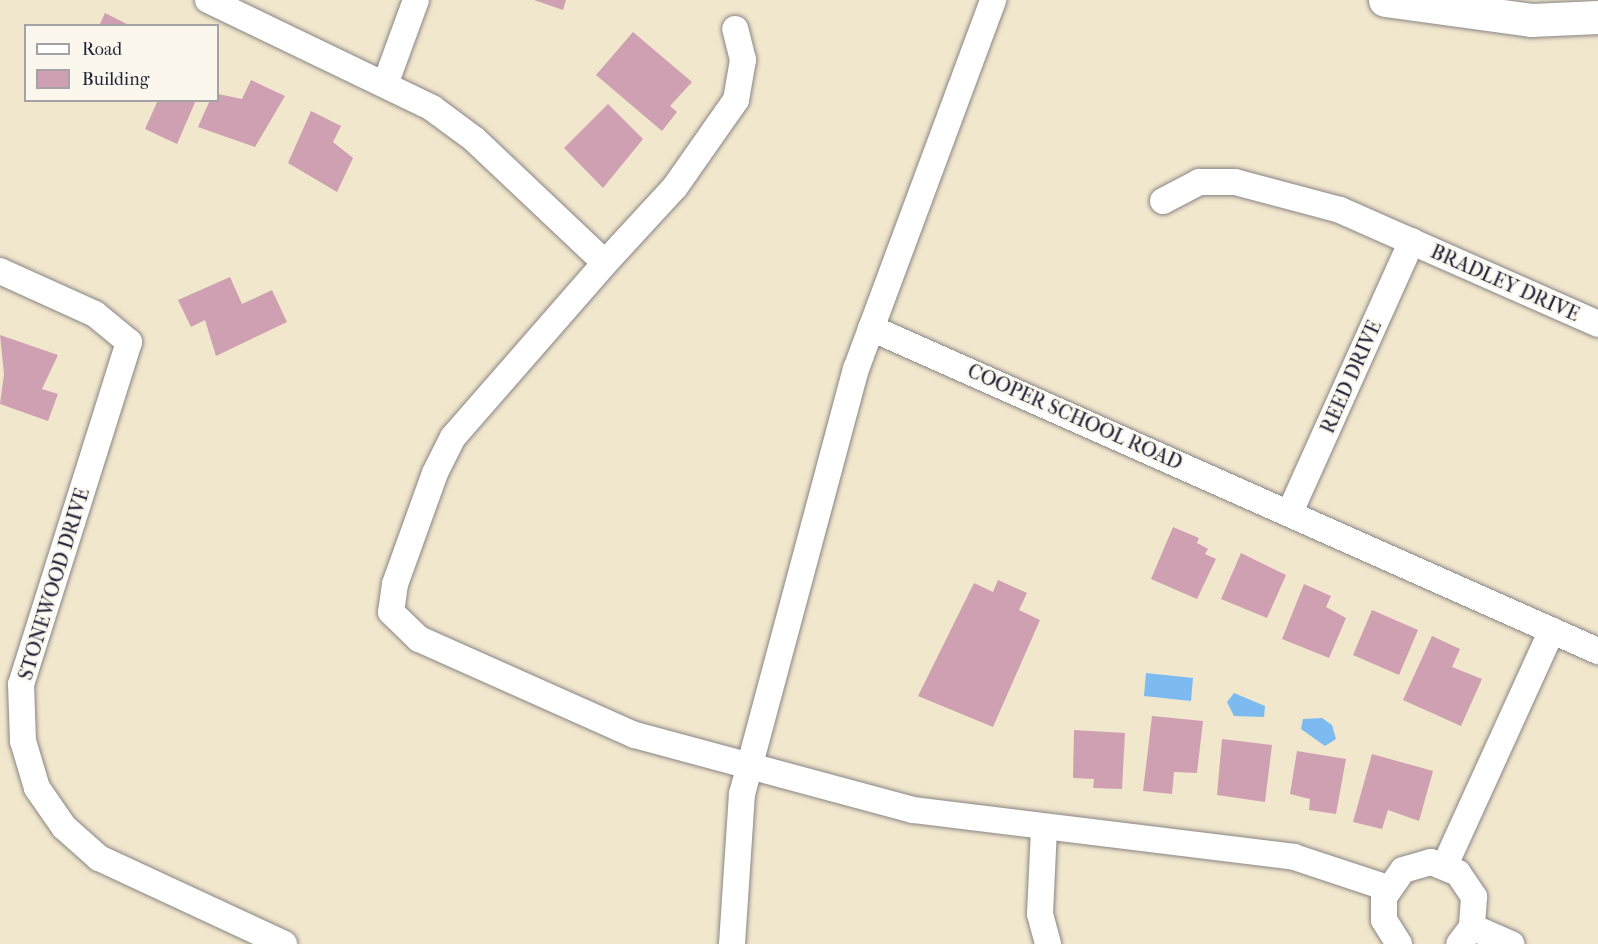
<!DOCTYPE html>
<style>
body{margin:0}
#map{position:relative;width:1598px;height:944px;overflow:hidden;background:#f1e7cd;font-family:"IM FELL French Canon",serif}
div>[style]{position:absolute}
.water>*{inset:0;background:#7dbaf0}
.building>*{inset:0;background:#cf9fb2}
.roads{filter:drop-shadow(0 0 2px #8a8484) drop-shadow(0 0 2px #8a8484)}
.minor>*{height:26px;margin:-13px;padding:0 13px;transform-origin:13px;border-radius:13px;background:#fff}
.tertiary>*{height:33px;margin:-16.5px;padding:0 16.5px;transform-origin:16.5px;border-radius:16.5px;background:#fff}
span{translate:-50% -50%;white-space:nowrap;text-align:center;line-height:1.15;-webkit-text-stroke:4.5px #fbf7ec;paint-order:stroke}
.street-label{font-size:20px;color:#22223b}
.legend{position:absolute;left:24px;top:24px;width:195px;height:78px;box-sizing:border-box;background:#fbf7ec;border:2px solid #a4a2a5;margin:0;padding:8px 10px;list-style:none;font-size:18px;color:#22223b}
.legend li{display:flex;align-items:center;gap:12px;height:30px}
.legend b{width:30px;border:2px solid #a4a2a5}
</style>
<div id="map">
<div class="water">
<div style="clip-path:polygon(1146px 673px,1193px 678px,1191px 701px,1144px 696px)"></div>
<div style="clip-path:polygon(1234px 693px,1265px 706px,1264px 717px,1234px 716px,1227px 702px)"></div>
<div style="clip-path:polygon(1322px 718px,1332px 725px,1336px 739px,1325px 746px,1301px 729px,1303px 719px)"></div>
</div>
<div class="building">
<div style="clip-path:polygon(534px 0,566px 0,563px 10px)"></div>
<div style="clip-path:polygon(105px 13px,131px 26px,99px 26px)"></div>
<div style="clip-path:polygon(633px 32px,692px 82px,670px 106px,677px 112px,662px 131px,596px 75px)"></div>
<div style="clip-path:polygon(251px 80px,285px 96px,255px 147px,198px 127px,210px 100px,218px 100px,218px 94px,242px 99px)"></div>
<div style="clip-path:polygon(158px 100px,196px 100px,177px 144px,145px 129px)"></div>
<div style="clip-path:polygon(608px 104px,643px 139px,603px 188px,564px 148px)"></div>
<div style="clip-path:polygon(311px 111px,341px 126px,333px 142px,353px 158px,337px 192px,288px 163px)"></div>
<div style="clip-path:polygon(230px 277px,242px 304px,272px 290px,287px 322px,216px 356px,205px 320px,191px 327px,178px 300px)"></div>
<div style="clip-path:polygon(0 335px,58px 355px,42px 389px,58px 394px,48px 421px,0 404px,4px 374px)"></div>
<div style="clip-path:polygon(1173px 527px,1199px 538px,1197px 543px,1208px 549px,1205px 554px,1216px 559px,1197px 599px,1151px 579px)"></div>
<div style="clip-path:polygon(1241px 553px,1286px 575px,1267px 618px,1221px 599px)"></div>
<div style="clip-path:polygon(998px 580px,1027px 593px,1019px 610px,1040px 620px,993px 727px,918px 696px,974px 583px,993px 592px)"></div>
<div style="clip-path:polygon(1304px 584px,1331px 596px,1326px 607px,1346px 618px,1329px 658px,1282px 639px)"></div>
<div style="clip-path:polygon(1372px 610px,1418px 630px,1399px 675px,1353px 655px)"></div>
<div style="clip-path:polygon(1432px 636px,1460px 649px,1452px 667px,1482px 679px,1461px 726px,1403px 700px)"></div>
<div style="clip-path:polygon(1152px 716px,1203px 721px,1197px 773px,1174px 772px,1172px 794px,1143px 791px)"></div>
<div style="clip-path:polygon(1074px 730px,1125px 733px,1122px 789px,1093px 788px,1094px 779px,1073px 778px)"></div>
<div style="clip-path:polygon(1222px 739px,1272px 745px,1265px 802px,1217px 795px)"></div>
<div style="clip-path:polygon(1297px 751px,1346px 759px,1336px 814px,1309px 810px,1310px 799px,1290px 794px)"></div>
<div style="clip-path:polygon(1372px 754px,1433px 771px,1419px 821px,1388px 810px,1382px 829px,1353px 822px)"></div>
</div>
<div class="roads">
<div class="minor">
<div style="left:208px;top:0;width:249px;rotate:25.7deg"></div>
<div style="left:432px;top:108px;width:52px;rotate:36.4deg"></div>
<div style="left:474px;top:139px;width:180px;rotate:43.4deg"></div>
<div style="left:605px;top:263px;width:231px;rotate:131.1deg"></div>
<div style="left:453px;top:437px;width:40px;rotate:116.6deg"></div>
<div style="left:435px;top:473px;width:118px;rotate:109.8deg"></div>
<div style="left:395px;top:584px;width:28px;rotate:98deg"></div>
<div style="left:391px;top:612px;width:39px;rotate:44deg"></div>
<div style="left:419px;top:639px;width:236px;rotate:24deg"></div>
<div style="left:635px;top:735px;width:288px;rotate:15.1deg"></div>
<div style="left:913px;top:810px;width:384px;rotate:7deg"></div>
<div style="left:1294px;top:857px;width:99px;rotate:18.3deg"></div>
<div style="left:386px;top:82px;width:87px;rotate:-69.9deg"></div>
<div style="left:1163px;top:201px;width:41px;rotate:-27.8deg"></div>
<div style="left:1199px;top:182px;width:36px"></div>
<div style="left:1235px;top:182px;width:109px;rotate:14.9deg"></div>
<div style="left:1340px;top:210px;width:282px;rotate:23.8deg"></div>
<div style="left:605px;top:263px;width:103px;rotate:-47.4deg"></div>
<div style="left:675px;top:187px;width:106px;rotate:-55deg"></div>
<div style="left:736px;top:100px;width:41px;rotate:-80.1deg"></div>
<div style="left:743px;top:60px;width:32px;rotate:-104deg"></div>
<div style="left:0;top:271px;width:104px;rotate:24.4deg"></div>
<div style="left:95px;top:314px;width:44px;rotate:39.5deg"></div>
<div style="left:129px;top:342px;width:359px;rotate:107.5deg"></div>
<div style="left:21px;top:684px;width:57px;rotate:88deg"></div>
<div style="left:23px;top:741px;width:49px;rotate:73.4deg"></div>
<div style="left:37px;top:788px;width:47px;rotate:55.3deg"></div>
<div style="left:64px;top:827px;width:47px;rotate:41.5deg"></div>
<div style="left:99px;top:858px;width:204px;rotate:24.9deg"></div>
<div style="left:871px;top:328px;width:796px;rotate:23.96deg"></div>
<div style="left:1290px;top:512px;width:297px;rotate:-65.8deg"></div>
<div style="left:1044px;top:829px;width:85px;rotate:92.7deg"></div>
<div style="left:1040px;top:914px;width:31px;rotate:75deg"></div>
<div style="left:1445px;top:865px;width:258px;rotate:-65.5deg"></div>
<div style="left:1472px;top:927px;width:43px;rotate:23.6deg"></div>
<div style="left:732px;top:944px;width:150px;rotate:-86.2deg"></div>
<div style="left:742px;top:794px;width:440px;rotate:-75deg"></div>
<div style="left:856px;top:369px;width:394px;rotate:-69.6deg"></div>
<div style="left:1399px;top:944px;width:28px;rotate:-122deg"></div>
<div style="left:1384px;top:920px;width:23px;rotate:-90deg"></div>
<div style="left:1384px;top:897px;width:33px;rotate:-55deg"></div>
<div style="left:1403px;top:870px;width:29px;rotate:-16deg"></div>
<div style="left:1431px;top:862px;width:29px;rotate:22deg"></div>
<div style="left:1458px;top:873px;width:29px;rotate:56deg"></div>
<div style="left:1474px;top:897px;width:30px;rotate:94deg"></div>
<div style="left:1472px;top:927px;width:21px;rotate:127deg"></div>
</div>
<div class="tertiary">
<div style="left:1385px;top:0;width:147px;rotate:7.8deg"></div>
<div style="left:1531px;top:20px;width:67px;rotate:-2.6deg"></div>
</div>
</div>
<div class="street-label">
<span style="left:1505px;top:283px;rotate:24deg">BRADLEY DRIVE</span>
<span style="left:1351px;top:377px;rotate:-66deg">REED DRIVE</span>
<span style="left:1075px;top:417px;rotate:24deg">COOPER SCHOOL ROAD</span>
<span style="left:54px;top:584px;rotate:-73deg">STONEWOOD DRIVE</span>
</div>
<ul class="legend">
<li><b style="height:8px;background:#fff"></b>Road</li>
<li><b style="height:16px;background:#cf9fb2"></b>Building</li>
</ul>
</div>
